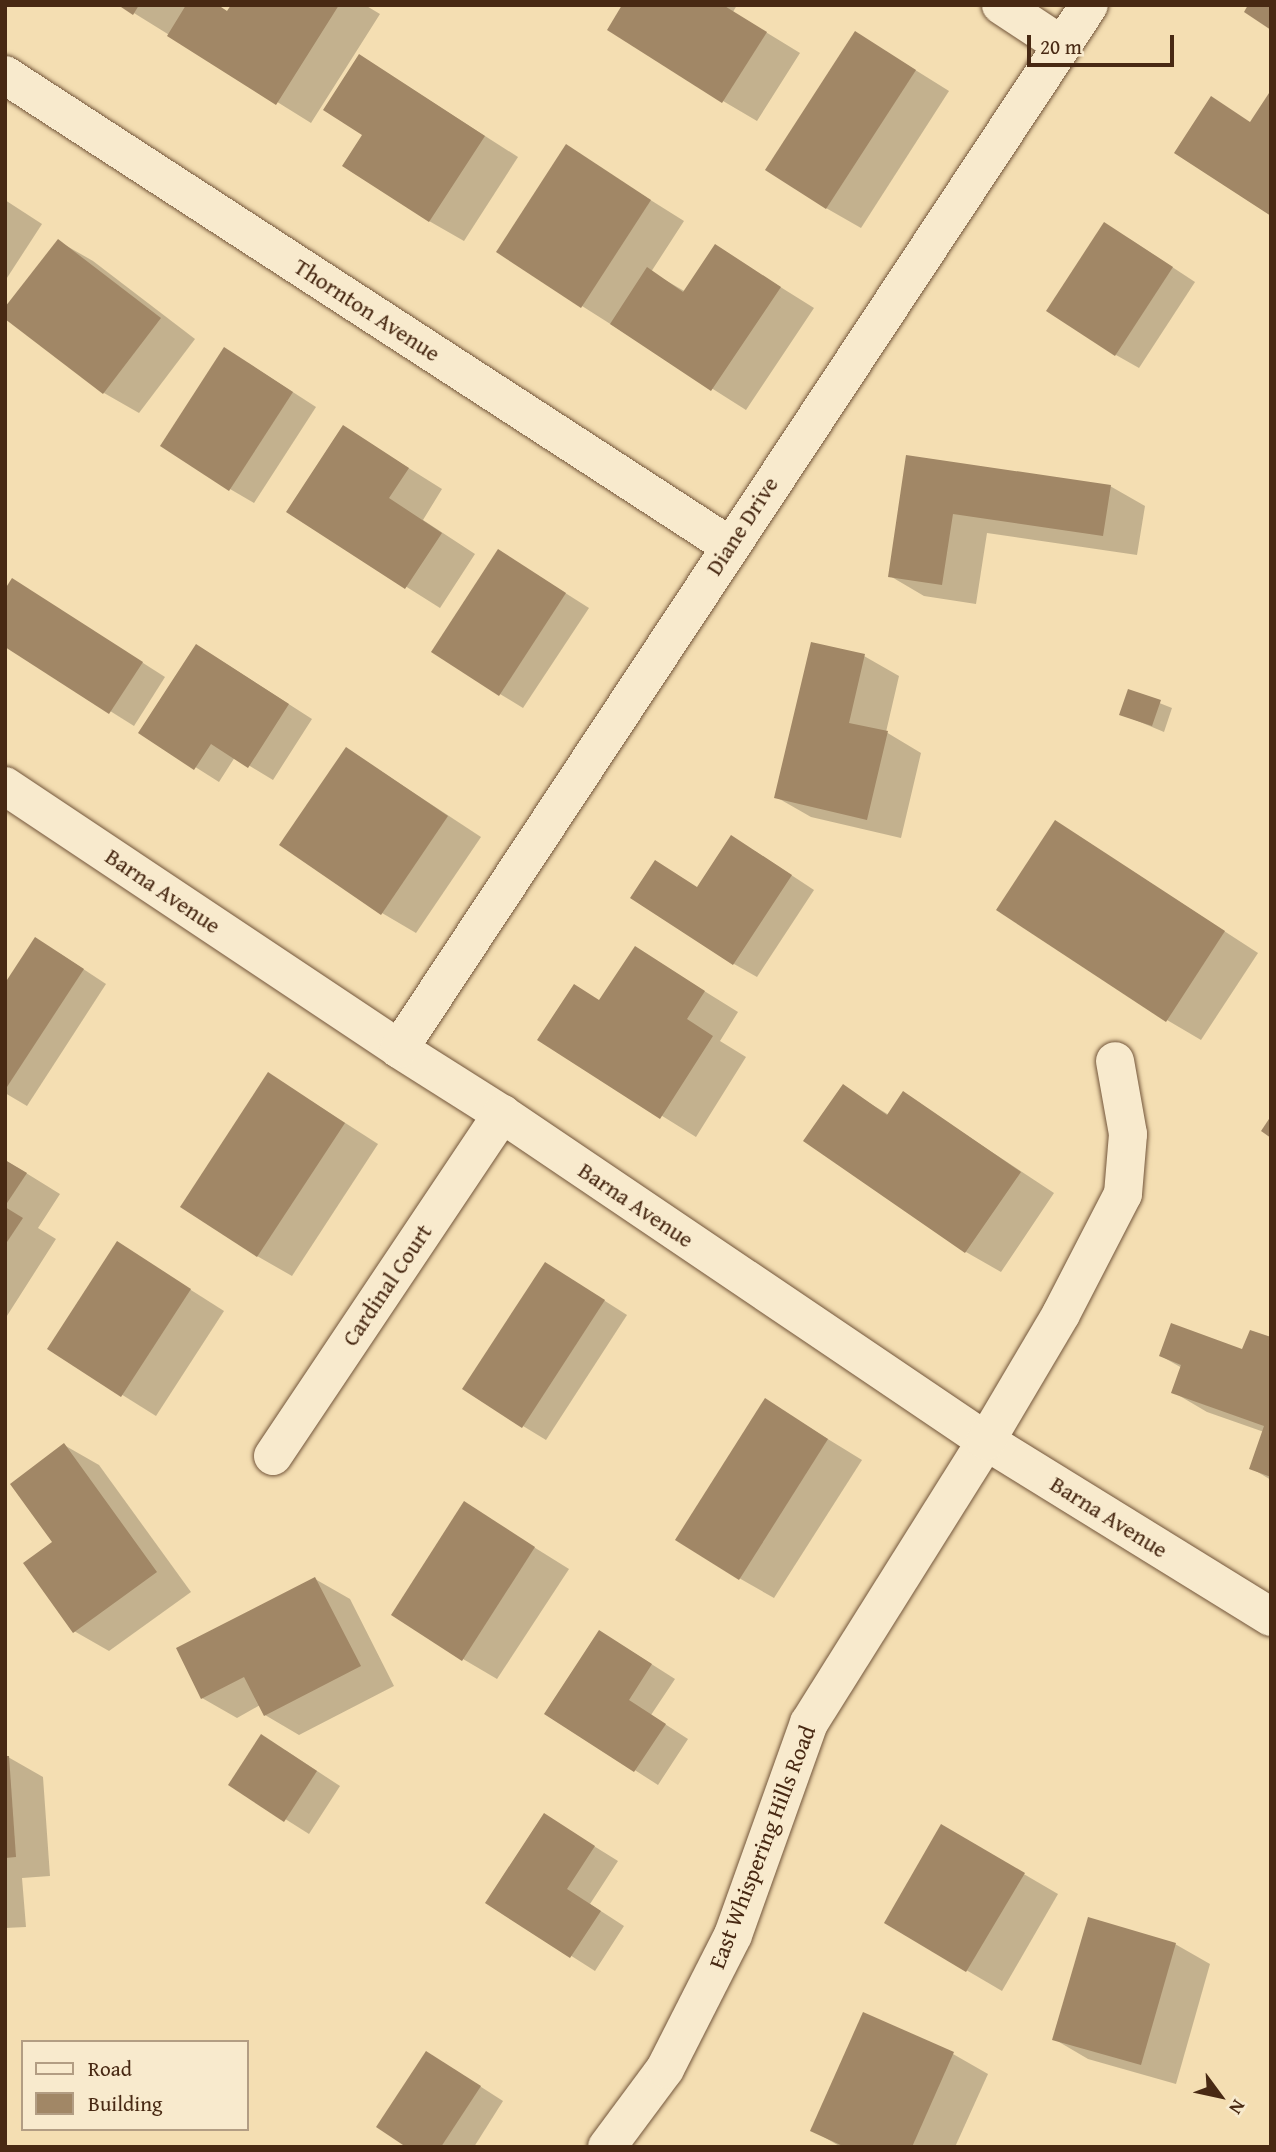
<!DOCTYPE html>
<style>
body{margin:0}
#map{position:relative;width:1276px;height:2152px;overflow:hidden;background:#f4deb2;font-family:"Gentium Book Plus",serif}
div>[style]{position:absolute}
.shadow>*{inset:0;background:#0003}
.building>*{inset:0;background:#a18766}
.roads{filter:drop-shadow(0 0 2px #73563b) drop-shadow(0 0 2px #73563b)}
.minor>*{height:38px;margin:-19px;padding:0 19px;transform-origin:19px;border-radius:19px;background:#f8eacd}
span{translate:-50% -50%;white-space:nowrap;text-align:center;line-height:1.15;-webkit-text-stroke:5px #f8eacd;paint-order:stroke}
.street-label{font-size:23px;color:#482913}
.frame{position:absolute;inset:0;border:7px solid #482913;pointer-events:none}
.legend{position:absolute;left:21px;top:2040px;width:228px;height:91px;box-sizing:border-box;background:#f8eacd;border:2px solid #b29d83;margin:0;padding:9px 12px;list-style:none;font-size:21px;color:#482913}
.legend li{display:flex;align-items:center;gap:14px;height:35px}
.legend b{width:35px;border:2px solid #b29d83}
.north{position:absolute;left:1185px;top:2061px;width:70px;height:70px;-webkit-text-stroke:5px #f8eacd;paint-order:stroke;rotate:123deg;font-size:19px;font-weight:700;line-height:28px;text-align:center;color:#482913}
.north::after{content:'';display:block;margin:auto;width:24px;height:32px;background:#482913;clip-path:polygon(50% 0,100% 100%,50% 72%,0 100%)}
.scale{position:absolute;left:1027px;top:35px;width:147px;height:32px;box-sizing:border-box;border:4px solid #482913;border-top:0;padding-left:9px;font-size:21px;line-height:24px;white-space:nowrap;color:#482913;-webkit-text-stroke:5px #f8eacd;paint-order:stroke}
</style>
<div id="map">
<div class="shadow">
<div style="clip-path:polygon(121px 5px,216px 5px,228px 12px,233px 5px,365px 5px,380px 14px,311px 123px)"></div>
<div style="clip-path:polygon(624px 5px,737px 5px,733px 12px,800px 53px,757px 121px,723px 101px)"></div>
<div style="clip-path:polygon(856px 33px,949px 91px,861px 228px,826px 208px)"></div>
<div style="clip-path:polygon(360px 56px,518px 157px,464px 241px,429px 221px,364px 135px)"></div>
<div style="clip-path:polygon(566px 147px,684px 221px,651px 272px,686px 292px,715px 246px,814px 308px,746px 410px,582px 306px)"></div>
<div style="clip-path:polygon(5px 200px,42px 224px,5px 281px)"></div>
<div style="clip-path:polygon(1128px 238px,1195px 282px,1139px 368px,1116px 355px)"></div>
<div style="clip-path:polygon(58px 241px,93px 261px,195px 339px,139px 413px,104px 393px,5px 317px)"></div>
<div style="clip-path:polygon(248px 363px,316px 407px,254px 503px,230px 489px)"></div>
<div style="clip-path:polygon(343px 427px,442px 489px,423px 520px,475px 554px,440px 608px,288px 512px)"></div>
<div style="clip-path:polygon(908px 456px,1110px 486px,1145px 506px,1137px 555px,987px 533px,976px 604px,924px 596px,890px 576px)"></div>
<div style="clip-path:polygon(499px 551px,589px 608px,523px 708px,500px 694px)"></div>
<div style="clip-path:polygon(13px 580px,165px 677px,134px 726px,5px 645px)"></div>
<div style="clip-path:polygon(864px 656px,899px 676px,886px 732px,921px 753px,901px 838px,811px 817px,776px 797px)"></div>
<div style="clip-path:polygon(220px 660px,312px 719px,273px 780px,235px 757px,219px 782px,140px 732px)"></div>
<div style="clip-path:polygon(1129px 691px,1172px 708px,1164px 732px,1121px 714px)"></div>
<div style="clip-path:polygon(347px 749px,481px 837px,416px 933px,382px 913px)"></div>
<div style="clip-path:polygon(1056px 822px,1258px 953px,1201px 1040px,1167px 1020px)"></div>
<div style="clip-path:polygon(755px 851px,814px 890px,757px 977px,734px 964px,698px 888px)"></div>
<div style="clip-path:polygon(635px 948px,738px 1012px,720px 1041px,746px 1057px,696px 1137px,540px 1040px,601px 1001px)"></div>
<div style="clip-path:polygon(59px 953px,106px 984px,27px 1106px,5px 1093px,5px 987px)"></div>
<div style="clip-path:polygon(269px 1074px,378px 1144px,292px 1276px,257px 1256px)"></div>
<div style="clip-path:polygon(843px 1087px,889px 1115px,904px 1094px,1054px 1193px,1001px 1272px,966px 1252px,806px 1141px)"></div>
<div style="clip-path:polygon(5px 1160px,60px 1194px,38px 1228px,56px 1239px,5px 1319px)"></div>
<div style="clip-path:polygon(117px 1243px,224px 1311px,156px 1416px,49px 1349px)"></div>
<div style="clip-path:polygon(569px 1278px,627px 1315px,546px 1440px,523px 1426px)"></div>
<div style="clip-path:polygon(1271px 1339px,1271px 1480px,1251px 1468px,1264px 1432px,1207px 1412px,1173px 1392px,1182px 1368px,1161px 1356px,1243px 1351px)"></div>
<div style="clip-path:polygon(766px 1401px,862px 1460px,774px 1598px,739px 1578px)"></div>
<div style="clip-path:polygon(64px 1445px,99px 1465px,191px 1592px,109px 1651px,74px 1631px,55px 1543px)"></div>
<div style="clip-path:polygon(465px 1504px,569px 1569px,497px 1679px,463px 1659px)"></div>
<div style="clip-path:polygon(315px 1579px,350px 1599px,394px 1686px,299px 1735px,265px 1715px,260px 1705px,237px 1718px,202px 1698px)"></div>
<div style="clip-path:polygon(623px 1646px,675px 1679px,651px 1715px,688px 1739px,658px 1785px,546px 1713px)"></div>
<div style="clip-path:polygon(285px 1750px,340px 1786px,309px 1834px,230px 1784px)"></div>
<div style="clip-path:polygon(8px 1757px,43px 1777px,50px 1876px,22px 1878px,26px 1927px,5px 1928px,5px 1758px)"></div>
<div style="clip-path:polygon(544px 1815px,618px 1861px,590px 1904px,624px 1926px,595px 1971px,487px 1902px)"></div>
<div style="clip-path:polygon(942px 1826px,1058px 1894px,1002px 1991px,886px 1923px)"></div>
<div style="clip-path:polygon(1175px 1944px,1210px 1964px,1176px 2084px,1088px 2059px,1054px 2039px)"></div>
<div style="clip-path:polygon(864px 2014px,953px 2054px,988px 2074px,955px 2147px,841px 2147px,812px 2130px)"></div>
<div style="clip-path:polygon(450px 2067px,503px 2101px,474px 2147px,410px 2147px)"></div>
</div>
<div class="building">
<div style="clip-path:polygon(118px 5px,139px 5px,133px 15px)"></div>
<div style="clip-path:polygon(186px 5px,218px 5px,227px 11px,231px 5px,339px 5px,276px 105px,167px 36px)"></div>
<div style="clip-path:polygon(622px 5px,723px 5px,767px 32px,722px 103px,607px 30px)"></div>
<div style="clip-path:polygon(1248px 5px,1271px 5px,1271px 30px,1244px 12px)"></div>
<div style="clip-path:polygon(855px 31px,916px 70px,826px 209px,765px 170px)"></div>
<div style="clip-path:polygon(359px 54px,485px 136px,429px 222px,342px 166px,362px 135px,323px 110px)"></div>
<div style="clip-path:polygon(1271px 90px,1271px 216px,1174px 153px,1211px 96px,1250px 122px)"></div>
<div style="clip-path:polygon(566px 144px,651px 200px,581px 308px,496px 252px)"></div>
<div style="clip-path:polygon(1104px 222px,1173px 267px,1115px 356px,1046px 311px)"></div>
<div style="clip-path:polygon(58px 239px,161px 318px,103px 394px,5px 319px,5px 307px)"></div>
<div style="clip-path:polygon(715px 244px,781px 287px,711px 391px,610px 324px,647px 267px,683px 292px)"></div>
<div style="clip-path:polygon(224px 347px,293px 392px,229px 491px,160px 446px)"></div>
<div style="clip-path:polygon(343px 425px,409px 468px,389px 498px,442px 533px,405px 589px,286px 512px)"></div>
<div style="clip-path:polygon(906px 455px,1111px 485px,1103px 536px,953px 514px,942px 585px,888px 577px)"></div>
<div style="clip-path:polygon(498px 549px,566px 593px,499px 696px,431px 652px)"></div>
<div style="clip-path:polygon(12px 578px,143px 662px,109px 714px,5px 647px,5px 589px)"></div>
<div style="clip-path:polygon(811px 642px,865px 654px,849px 723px,888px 731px,867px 820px,774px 798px)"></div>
<div style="clip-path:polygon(196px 644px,289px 704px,248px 768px,211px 744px,194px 770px,138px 733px)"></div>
<div style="clip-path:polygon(1128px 689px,1161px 700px,1152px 726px,1119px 715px)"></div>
<div style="clip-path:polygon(346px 747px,448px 816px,381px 915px,279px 845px)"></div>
<div style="clip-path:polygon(1055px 820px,1225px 931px,1166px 1022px,996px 910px)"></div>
<div style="clip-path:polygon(731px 835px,792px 875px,733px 965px,630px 898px,655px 860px,697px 887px)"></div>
<div style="clip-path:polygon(35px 937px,84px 969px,5px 1090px,5px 983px)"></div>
<div style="clip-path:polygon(635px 946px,705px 991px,687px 1019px,713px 1036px,660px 1119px,537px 1040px,574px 984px,599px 1000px)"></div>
<div style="clip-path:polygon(268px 1072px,345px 1123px,257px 1257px,180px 1207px)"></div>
<div style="clip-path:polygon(843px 1084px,887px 1115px,903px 1091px,1021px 1172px,965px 1253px,803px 1141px)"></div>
<div style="clip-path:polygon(1271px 1116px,1271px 1138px,1261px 1131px)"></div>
<div style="clip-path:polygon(5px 1160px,27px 1173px,5px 1206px)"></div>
<div style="clip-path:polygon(5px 1207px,23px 1218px,5px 1245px)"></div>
<div style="clip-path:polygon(117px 1241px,191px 1289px,121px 1397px,47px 1349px)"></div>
<div style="clip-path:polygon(545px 1262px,605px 1300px,522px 1428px,462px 1389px)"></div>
<div style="clip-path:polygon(1171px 1323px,1242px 1349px,1250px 1330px,1271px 1337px,1271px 1477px,1249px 1469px,1264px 1426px,1171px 1393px,1181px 1365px,1159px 1356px)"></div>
<div style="clip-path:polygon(765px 1398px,828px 1439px,739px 1580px,675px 1540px)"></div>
<div style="clip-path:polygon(64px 1443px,157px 1572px,73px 1633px,23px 1563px,52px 1542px,10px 1484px)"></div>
<div style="clip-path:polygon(464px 1501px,535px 1547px,462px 1661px,391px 1615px)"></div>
<div style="clip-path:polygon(315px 1577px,361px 1666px,264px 1716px,244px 1677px,201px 1699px,176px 1648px)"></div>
<div style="clip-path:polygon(599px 1630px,652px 1664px,629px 1700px,666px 1724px,634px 1772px,544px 1714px)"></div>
<div style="clip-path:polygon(261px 1734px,317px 1771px,284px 1822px,228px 1785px)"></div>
<div style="clip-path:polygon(5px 1756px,9px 1756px,16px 1857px,5px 1858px)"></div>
<div style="clip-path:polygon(544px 1813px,595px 1846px,567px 1889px,601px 1911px,570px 1958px,485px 1903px)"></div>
<div style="clip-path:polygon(941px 1824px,1025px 1873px,966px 1972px,884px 1923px)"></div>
<div style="clip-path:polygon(1088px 1917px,1176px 1943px,1141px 2065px,1052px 2040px)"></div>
<div style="clip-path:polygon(863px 2012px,954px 2052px,912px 2147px,845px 2147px,810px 2131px)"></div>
<div style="clip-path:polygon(426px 2051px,481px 2086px,441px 2147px,406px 2147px,376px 2127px)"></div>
</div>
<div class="roads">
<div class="minor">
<div style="left:1001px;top:5px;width:73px;rotate:33.3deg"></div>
<div style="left:5px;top:75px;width:865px;rotate:33.01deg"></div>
<div style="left:5px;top:786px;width:474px;rotate:33.7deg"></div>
<div style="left:399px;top:1049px;width:122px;rotate:32.3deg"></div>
<div style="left:502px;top:1114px;width:584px;rotate:34.04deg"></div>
<div style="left:986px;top:1441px;width:335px;rotate:31.7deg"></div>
<div style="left:399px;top:1049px;width:1251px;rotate:-56.54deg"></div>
<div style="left:273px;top:1456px;width:412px;rotate:-56.2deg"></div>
<div style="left:607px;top:2147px;width:97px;rotate:-53.4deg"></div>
<div style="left:665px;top:2069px;width:150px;rotate:-63.1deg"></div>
<div style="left:733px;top:1935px;width:225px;rotate:-70.3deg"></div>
<div style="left:809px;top:1723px;width:333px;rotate:-57.9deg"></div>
<div style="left:986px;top:1441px;width:147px;rotate:-59.4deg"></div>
<div style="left:1061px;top:1314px;width:135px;rotate:-62.7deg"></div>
<div style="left:1123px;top:1194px;width:60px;rotate:-85.2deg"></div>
<div style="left:1128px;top:1134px;width:74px;rotate:-100.1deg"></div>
</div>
</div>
<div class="street-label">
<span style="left:367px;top:310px;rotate:33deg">Thornton Avenue</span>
<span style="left:742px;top:526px;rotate:-57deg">Diane Drive</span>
<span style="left:163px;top:891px;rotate:34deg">Barna Avenue</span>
<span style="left:636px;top:1205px;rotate:34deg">Barna Avenue</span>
<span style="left:387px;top:1285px;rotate:-56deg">Cardinal Court</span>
<span style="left:1109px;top:1517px;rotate:32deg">Barna Avenue</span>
<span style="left:762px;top:1847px;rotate:-69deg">East Whispering Hills Road</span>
</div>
<div class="frame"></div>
<ul class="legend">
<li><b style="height:9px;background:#f8eacd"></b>Road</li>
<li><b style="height:19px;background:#a18766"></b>Building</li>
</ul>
<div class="north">N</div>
<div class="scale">20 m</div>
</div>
